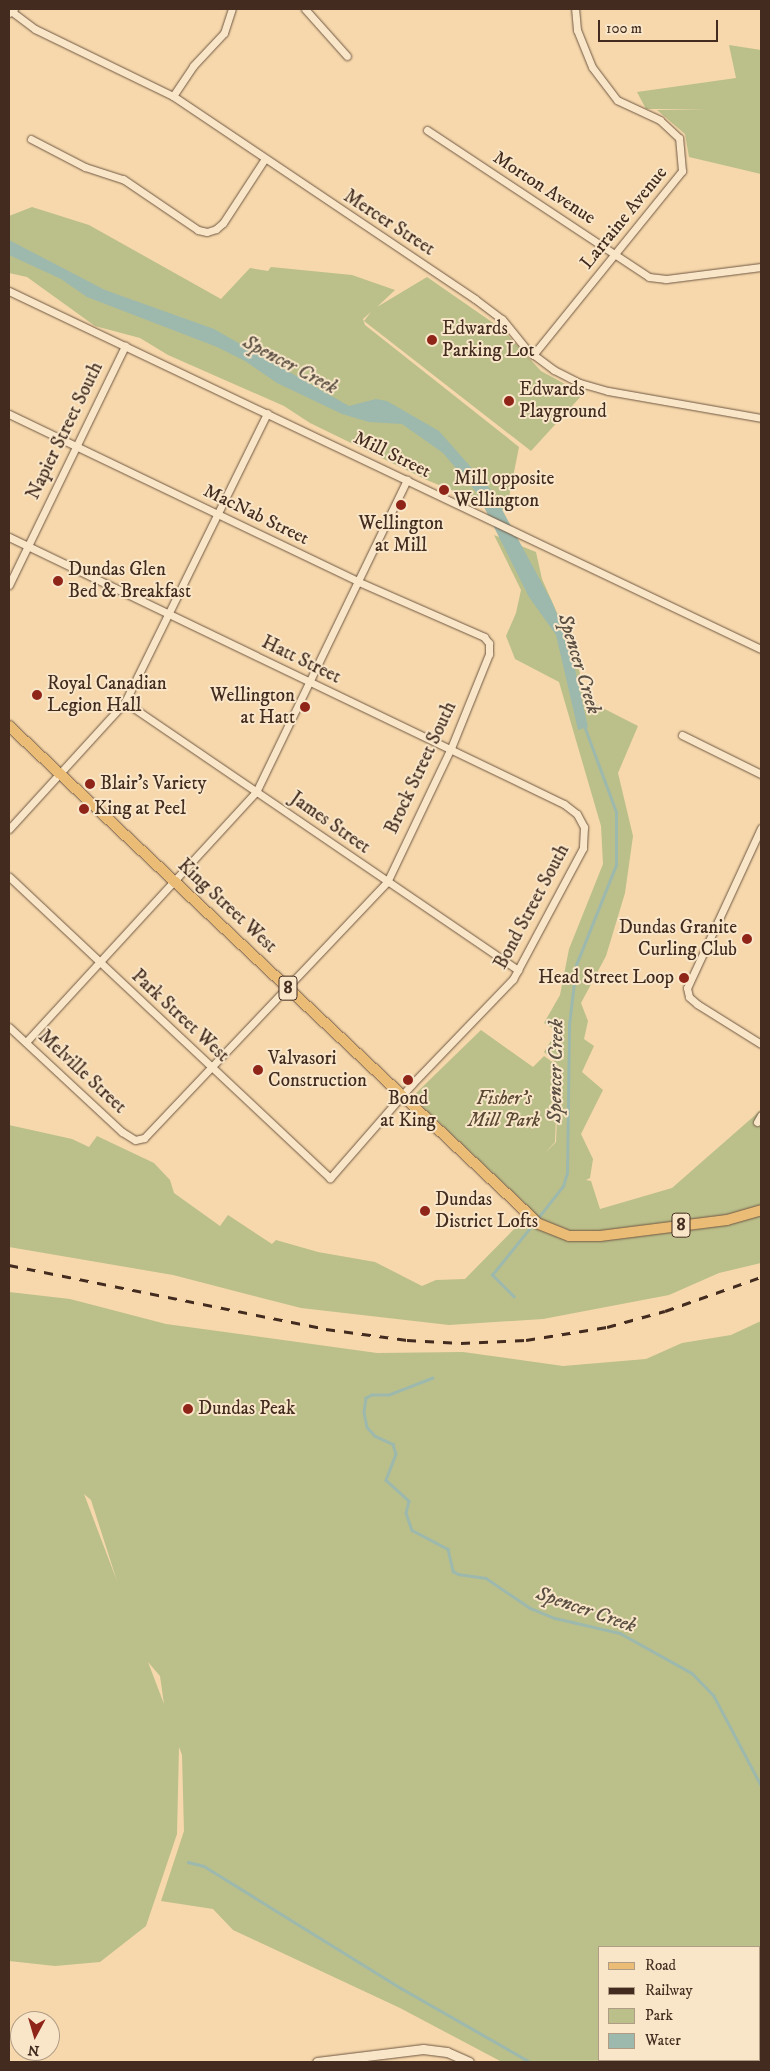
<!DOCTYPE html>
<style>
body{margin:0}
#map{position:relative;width:770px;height:2071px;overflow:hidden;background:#f6d8ac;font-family:"IM FELL DW Pica",serif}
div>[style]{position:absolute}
.green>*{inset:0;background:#bbbf8a}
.water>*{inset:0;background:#9db9ad}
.stream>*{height:2.5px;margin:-1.25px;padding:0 1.25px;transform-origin:1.25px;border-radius:1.25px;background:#9db9ad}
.roads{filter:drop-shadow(0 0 1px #705742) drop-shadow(0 0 1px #705742)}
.minor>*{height:7px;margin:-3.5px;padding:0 3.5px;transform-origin:3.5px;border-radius:3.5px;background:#f9e6c9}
.tertiary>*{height:9px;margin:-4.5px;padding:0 4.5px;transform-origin:4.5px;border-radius:4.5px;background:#f9e6c9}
.primary>*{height:10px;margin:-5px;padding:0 5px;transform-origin:5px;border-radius:5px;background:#ebbc76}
.rail>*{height:2.5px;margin-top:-1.25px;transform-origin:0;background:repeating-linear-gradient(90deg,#432c1f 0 9px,transparent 0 18px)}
.dots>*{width:14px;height:14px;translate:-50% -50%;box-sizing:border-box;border:2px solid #f9e6c9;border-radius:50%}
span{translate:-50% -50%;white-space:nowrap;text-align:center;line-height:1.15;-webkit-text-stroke:4px #f9e6c9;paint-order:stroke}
.shield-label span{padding:1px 4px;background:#f9e6c9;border:1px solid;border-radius:4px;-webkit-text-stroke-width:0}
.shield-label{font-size:18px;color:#432c1f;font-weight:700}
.street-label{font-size:19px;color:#432c1f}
.poi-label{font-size:19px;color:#432c1f}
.left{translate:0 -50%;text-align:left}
.right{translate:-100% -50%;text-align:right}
.park-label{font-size:19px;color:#5b4934;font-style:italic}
.water-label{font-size:20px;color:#5a4f42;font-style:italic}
.frame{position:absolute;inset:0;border:10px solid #432c1f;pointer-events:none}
.legend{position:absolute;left:598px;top:1946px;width:162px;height:115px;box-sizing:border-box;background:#f9e6c9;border:1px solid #b09c85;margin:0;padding:6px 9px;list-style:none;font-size:15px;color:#432c1f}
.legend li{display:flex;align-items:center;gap:10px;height:25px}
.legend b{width:25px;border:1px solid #b09c85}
.north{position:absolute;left:10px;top:2011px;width:50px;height:50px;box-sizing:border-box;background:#f9e6c9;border:1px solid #b09c85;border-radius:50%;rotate:186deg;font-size:14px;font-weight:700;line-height:20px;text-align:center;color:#432c1f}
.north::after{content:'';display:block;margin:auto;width:18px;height:22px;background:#8f2418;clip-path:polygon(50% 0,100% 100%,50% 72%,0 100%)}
.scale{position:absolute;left:598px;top:20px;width:120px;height:22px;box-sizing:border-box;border:2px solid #432c1f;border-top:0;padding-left:6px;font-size:15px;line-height:18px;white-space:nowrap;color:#432c1f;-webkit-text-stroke:4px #f9e6c9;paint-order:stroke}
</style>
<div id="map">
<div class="green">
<div style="clip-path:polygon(729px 45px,761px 50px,761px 174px,689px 157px,685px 134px,657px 110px,708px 109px,646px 109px,637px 92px,736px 78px)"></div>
<div style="clip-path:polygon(32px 207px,89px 225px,221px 299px,250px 268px,268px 271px,271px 267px,352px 275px,395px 290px,377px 307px,427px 277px,502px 329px,541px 371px,583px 394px,531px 451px,364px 321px,371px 312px,363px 319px,365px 325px,519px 447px,506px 512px,429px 481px,310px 423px,284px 406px,168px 355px,140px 338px,95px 326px,27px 277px,9px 273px,9px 216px)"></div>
<div style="clip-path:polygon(494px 535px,536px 552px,542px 579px,574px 651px,587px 700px,638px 726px,618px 773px,633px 836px,625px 893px,606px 956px,581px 1003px,588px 1021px,584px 1039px,594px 1046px,582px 1072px,603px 1090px,581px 1134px,593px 1159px,590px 1178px,586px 1180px,591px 1181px,600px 1209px,672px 1188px,761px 1110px,761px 1263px,719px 1273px,669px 1295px,543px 1319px,449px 1325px,301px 1308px,173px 1275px,9px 1247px,9px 1125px,72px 1139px,89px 1147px,97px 1136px,154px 1163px,170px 1180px,174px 1193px,220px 1226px,228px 1215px,272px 1244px,276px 1240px,318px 1252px,375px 1262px,422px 1286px,436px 1280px,465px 1279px,519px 1224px,530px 1208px,412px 1097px,481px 1030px,533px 1067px,544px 1056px,558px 1066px,555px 1142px,545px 1153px,556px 1142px,559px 1066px,544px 1052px,557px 1031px,544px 1023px,560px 995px,569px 949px,603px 864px,601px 826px,559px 682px,515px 659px,506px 636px,516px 613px,521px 590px)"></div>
<div style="clip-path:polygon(evenodd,9px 1292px,70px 1299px,166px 1324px,377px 1353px,463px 1352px,563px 1366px,646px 1359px,682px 1343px,731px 1335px,761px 1321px,761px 2062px,502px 2062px,400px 2008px,233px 1930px,213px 1909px,161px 1901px,184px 1831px,182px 1755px,179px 1747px,177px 1834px,146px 1926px,100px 1962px,55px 1966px,9px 1961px,9px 1292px,84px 1494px,91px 1500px,117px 1581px,84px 1494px,9px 1292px,148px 1662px,160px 1676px,164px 1704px,148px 1662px,9px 1292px,599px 1947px,759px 1947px,759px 2060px,599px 2060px,599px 1947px)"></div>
</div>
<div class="water">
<div style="clip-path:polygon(9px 240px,105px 290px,214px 329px,349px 406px,376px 399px,387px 401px,439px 431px,492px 491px,552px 602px,569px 643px,588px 727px,578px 730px,556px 635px,529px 597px,477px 493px,443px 453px,402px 424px,369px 422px,342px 414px,277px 383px,245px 361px,217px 347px,87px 297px,61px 279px,9px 255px)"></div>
</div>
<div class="stream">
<div style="left:538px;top:1218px;width:41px;rotate:-52deg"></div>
<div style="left:563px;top:1186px;width:14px;rotate:-73deg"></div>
<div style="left:567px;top:1173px;width:148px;rotate:-89.2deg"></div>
<div style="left:569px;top:1025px;width:60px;rotate:-83.3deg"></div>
<div style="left:576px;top:965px;width:108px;rotate:-68.2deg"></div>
<div style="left:616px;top:865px;width:53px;rotate:-90deg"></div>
<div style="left:616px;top:812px;width:92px;rotate:-110.4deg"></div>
<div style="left:514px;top:1297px;width:31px;rotate:-135deg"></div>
<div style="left:492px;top:1275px;width:67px;rotate:-51.1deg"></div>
<div style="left:433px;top:1378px;width:47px;rotate:158.9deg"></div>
<div style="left:389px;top:1395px;width:17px;rotate:180deg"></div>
<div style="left:372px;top:1395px;width:7px;rotate:153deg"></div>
<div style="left:366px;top:1398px;width:14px;rotate:98deg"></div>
<div style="left:364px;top:1412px;width:15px;rotate:79deg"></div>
<div style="left:367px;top:1427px;width:12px;rotate:48deg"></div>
<div style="left:375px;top:1436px;width:20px;rotate:24deg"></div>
<div style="left:393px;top:1444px;width:10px;rotate:73deg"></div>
<div style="left:396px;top:1454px;width:28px;rotate:111deg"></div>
<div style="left:386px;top:1480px;width:31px;rotate:42deg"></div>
<div style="left:409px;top:1501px;width:12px;rotate:104deg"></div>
<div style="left:406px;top:1513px;width:18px;rotate:71deg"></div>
<div style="left:412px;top:1530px;width:41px;rotate:27.8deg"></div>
<div style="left:448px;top:1549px;width:23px;rotate:77deg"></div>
<div style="left:453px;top:1571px;width:6px;rotate:31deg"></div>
<div style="left:458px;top:1574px;width:28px;rotate:8deg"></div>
<div style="left:486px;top:1578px;width:53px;rotate:34.3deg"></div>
<div style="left:530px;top:1608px;width:27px;rotate:22deg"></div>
<div style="left:555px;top:1618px;width:67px;rotate:13deg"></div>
<div style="left:620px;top:1633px;width:82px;rotate:29.1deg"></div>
<div style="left:692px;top:1673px;width:32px;rotate:46deg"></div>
<div style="left:714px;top:1696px;width:101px;rotate:62.2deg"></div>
<div style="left:188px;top:1862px;width:16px;rotate:14deg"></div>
<div style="left:204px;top:1866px;width:232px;rotate:31.8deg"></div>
<div style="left:401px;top:1988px;width:149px;rotate:29.8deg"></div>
</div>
<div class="roads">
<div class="minor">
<div style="left:305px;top:9px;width:63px;rotate:48.2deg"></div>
<div style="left:11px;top:11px;width:30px;rotate:37deg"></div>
<div style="left:35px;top:29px;width:153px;rotate:25.9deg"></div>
<div style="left:173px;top:96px;width:364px;rotate:33.9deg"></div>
<div style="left:475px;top:299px;width:34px;rotate:37deg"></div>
<div style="left:502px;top:319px;width:38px;rotate:51deg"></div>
<div style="left:526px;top:349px;width:35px;rotate:37deg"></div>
<div style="left:554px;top:370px;width:29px;rotate:27deg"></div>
<div style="left:580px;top:383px;width:29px;rotate:16deg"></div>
<div style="left:608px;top:391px;width:155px;rotate:10deg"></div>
<div style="left:173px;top:96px;width:36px;rotate:-56deg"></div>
<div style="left:193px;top:66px;width:45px;rotate:-46.8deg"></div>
<div style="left:224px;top:33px;width:25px;rotate:-72deg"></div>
<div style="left:427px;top:130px;width:266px;rotate:33.5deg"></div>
<div style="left:649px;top:277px;width:17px;rotate:7deg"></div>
<div style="left:666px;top:279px;width:96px;rotate:-7.2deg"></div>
<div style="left:31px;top:139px;width:61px;rotate:27.4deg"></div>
<div style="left:85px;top:167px;width:40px;rotate:18deg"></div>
<div style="left:123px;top:179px;width:91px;rotate:34.2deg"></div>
<div style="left:198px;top:230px;width:9px;rotate:13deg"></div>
<div style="left:207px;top:232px;width:9px;rotate:-18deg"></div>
<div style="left:216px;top:229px;width:9px;rotate:-41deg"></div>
<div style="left:223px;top:223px;width:75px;rotate:-56.9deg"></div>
<div style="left:9px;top:291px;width:833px;rotate:25.46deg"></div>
<div style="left:533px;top:355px;width:237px;rotate:-51deg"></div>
<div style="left:682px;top:171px;width:33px;rotate:-95deg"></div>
<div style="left:679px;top:138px;width:26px;rotate:-137deg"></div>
<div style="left:660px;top:120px;width:47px;rotate:-155.1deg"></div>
<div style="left:617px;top:100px;width:41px;rotate:-127.1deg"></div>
<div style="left:592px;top:67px;width:40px;rotate:-112deg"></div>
<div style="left:577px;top:30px;width:21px;rotate:-95deg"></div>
<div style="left:9px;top:414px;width:388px;rotate:25.6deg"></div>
<div style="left:359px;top:582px;width:137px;rotate:23.7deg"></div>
<div style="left:484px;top:637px;width:8px;rotate:50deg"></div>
<div style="left:489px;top:643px;width:11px;rotate:90deg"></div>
<div style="left:489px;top:654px;width:101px;rotate:112deg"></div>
<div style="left:451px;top:748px;width:148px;rotate:115.5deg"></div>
<div style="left:387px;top:882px;width:353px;rotate:133.5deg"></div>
<div style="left:144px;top:1138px;width:9px;rotate:167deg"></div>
<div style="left:135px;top:1140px;width:15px;rotate:-148deg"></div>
<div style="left:122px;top:1132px;width:154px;rotate:-137.1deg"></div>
<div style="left:9px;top:537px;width:616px;rotate:25.69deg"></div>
<div style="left:564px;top:804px;width:16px;rotate:38deg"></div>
<div style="left:577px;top:814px;width:15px;rotate:62deg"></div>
<div style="left:584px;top:827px;width:21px;rotate:93deg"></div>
<div style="left:583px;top:848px;width:149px;rotate:118.1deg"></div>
<div style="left:513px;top:979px;width:146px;rotate:133.9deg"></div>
<div style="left:412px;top:1084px;width:125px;rotate:131.1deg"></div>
<div style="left:330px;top:1178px;width:440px;rotate:-136.8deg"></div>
<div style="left:9px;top:585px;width:266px;rotate:-64.1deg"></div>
<div style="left:125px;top:702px;width:476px;rotate:34.3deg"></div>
<div style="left:682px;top:735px;width:88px;rotate:26.3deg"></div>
<div style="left:761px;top:828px;width:176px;rotate:114.8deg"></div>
<div style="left:687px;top:988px;width:9px;rotate:77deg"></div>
<div style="left:689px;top:997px;width:11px;rotate:41deg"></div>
<div style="left:697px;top:1004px;width:75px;rotate:32deg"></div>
<div style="left:9px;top:829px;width:172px;rotate:-47.6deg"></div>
<div style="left:125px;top:702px;width:322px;rotate:-63.8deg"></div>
<div style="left:26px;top:1042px;width:340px;rotate:-47.4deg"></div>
<div style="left:256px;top:792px;width:347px;rotate:-64.2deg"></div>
<div style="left:757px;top:1122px;width:8px;rotate:-60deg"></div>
</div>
<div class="tertiary">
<div style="left:9px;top:12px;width:5px;rotate:-37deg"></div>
<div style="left:317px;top:2062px;width:107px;rotate:-7deg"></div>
<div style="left:423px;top:2049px;width:24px;rotate:7deg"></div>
<div style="left:447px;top:2052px;width:24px;rotate:24deg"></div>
</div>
<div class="primary">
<div style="left:9px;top:726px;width:727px;rotate:43.22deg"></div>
<div style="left:539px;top:1224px;width:32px;rotate:22deg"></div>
<div style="left:569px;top:1236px;width:31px"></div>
<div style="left:600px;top:1236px;width:128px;rotate:-7.2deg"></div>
<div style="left:727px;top:1220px;width:35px;rotate:-16deg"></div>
</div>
</div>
<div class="rail">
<div style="left:9px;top:1265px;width:323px;rotate:11.4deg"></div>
<div style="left:326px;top:1329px;width:82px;rotate:7.7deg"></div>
<div style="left:407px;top:1340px;width:54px;rotate:3.2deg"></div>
<div style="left:461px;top:1343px;width:65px;rotate:-2.6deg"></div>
<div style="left:526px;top:1340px;width:82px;rotate:-9.1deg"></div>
<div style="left:607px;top:1327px;width:60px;rotate:-15.4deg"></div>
<div style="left:665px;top:1311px;width:102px;rotate:-19.5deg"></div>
</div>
<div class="dots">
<div style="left:432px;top:340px;background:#8f2418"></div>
<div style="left:509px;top:401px;background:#8f2418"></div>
<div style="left:444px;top:490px;background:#8f2418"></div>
<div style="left:401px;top:505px;background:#8f2418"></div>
<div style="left:58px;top:581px;background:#8f2418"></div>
<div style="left:37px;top:695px;background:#8f2418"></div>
<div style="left:305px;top:707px;background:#8f2418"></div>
<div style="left:90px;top:784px;background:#8f2418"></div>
<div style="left:84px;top:809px;background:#8f2418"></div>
<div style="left:747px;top:939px;background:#8f2418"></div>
<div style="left:684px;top:978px;background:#8f2418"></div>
<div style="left:258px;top:1070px;background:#8f2418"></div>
<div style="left:408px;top:1080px;background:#8f2418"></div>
<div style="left:425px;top:1211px;background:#8f2418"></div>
<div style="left:188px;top:1409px;background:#8f2418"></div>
</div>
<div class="shield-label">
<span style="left:288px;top:988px">8</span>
<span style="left:681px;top:1225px">8</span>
</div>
<div class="street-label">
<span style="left:544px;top:188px;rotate:33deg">Morton Avenue</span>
<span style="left:624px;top:218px;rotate:-51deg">Larraine Avenue</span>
<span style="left:389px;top:223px;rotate:33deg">Mercer Street</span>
<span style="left:65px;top:431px;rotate:-64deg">Napier Street South</span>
<span style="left:392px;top:455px;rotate:26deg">Mill Street</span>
<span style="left:256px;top:515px;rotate:26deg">MacNab Street</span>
<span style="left:301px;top:660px;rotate:26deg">Hatt Street</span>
<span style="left:421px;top:768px;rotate:-65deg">Brock Street South</span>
<span style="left:330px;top:823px;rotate:35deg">James Street</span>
<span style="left:227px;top:906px;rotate:43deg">King Street West</span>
<span style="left:532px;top:907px;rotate:-62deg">Bond Street South</span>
<span style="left:180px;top:1016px;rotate:43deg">Park Street West</span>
<span style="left:82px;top:1072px;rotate:43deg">Melville Street</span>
</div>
<div class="poi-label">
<span class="left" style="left:442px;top:340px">Edwards<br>Parking Lot</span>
<span class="left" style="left:519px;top:401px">Edwards<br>Playground</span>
<span class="left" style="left:454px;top:490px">Mill opposite<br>Wellington</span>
<span style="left:401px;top:535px">Wellington<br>at Mill</span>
<span class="left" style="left:68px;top:581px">Dundas Glen<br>Bed &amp; Breakfast</span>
<span class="left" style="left:47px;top:695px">Royal Canadian<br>Legion Hall</span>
<span class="right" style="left:295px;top:707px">Wellington<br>at Hatt</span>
<span class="left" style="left:100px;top:784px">Blair's Variety</span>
<span class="left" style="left:94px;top:809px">King at Peel</span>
<span class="right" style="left:737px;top:939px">Dundas Granite<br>Curling Club</span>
<span class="right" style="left:674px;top:978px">Head Street Loop</span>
<span class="left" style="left:268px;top:1070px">Valvasori<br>Construction</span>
<span style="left:408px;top:1110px">Bond<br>at King</span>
<span class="left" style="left:435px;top:1211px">Dundas<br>District Lofts</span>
<span class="left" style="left:198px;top:1409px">Dundas Peak</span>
</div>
<div class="park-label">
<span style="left:504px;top:1110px">Fisher's<br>Mill Park</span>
</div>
<div class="water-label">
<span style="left:290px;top:365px;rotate:28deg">Spencer Creek</span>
<span style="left:579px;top:664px;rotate:73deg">Spencer Creek</span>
<span style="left:556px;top:1071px;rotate:-89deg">Spencer Creek</span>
<span style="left:586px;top:1610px;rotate:19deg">Spencer Creek</span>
</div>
<div class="frame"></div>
<ul class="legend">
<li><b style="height:6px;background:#ebbc76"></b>Road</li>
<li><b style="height:6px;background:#432c1f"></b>Railway</li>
<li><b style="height:14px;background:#bbbf8a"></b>Park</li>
<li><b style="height:14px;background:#9db9ad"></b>Water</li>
</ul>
<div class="north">N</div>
<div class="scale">100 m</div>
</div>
